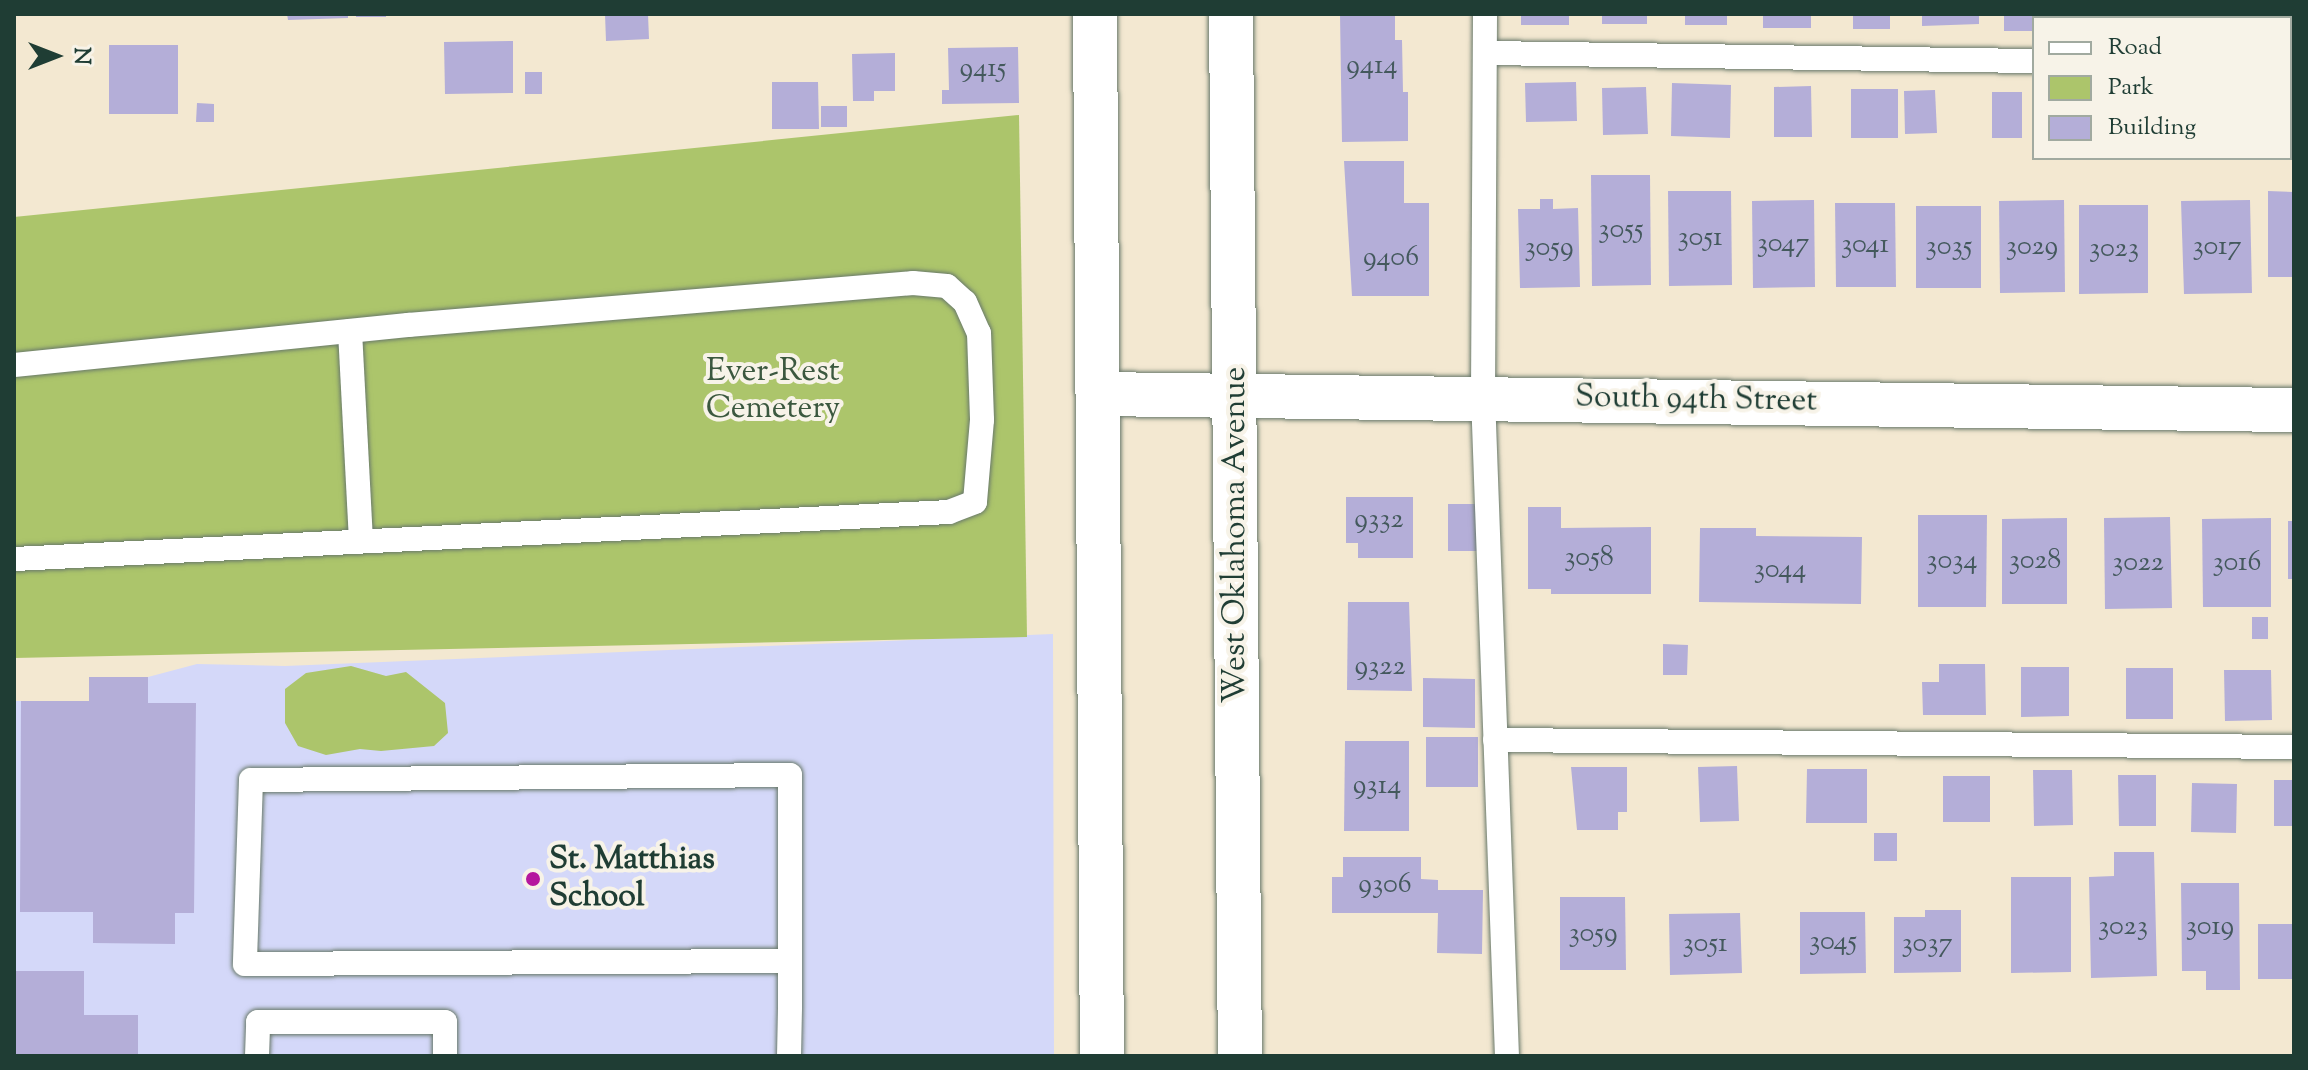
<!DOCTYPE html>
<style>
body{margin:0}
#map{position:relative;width:2308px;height:1070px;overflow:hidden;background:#f3e8d1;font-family:"Sorts Mill Goudy",serif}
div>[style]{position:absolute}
.built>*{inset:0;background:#d4d8f9}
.green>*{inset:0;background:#acc56b}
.building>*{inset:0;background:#b4aed8}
.roads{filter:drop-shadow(0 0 2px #69796b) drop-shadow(0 0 2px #69796b)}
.lane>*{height:24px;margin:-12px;padding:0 12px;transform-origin:12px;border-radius:12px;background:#fff}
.street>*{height:44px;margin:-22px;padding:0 22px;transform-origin:22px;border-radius:22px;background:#fff}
.secondary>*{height:44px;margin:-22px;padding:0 22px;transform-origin:22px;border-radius:22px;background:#fff}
.dots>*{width:22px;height:22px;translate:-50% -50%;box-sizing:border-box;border:4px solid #f7f3e8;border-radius:50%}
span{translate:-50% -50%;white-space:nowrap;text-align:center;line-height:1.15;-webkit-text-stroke:8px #f7f3e8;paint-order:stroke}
.number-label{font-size:28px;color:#44595d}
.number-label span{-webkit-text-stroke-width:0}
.park-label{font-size:32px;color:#3b583f}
.street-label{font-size:32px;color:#1f3d34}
.poi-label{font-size:32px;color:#1f3d34;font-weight:700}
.left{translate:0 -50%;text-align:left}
.frame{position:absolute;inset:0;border:16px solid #1f3d34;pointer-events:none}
.legend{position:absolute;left:2032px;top:16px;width:260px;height:144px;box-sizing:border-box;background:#f7f3e8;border:2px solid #a1aaa0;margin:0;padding:10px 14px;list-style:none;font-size:24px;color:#1f3d34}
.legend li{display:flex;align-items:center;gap:16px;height:40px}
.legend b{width:40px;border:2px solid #a1aaa0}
.north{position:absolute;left:16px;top:16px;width:80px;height:80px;-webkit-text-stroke:6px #f7f3e8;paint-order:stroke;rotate:90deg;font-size:22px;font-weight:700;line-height:32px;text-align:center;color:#1f3d34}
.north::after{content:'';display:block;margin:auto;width:28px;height:36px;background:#1f3d34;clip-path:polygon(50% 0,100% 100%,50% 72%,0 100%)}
</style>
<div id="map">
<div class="built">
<div style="clip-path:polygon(1053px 634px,1054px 1056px,14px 1056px,14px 701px,89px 701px,89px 677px,148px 677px,197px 664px,285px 666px)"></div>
</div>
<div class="green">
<div style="clip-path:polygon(1019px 115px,1027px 637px,14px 658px,14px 217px)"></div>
<div style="clip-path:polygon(351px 666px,386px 676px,406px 672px,445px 703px,448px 733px,434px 746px,381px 751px,360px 749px,326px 755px,298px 746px,285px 723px,285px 689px,306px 673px)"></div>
</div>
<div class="building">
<div style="clip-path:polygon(287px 14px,348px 14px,348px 18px,288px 20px)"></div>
<div style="clip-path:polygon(356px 14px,386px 14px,386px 17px,356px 17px)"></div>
<div style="clip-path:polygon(605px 14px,648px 14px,649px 39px,606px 41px)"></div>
<div style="clip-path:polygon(1340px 14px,1395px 14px,1395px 40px,1402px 40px,1403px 92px,1408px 92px,1408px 141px,1342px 142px)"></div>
<div style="clip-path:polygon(1521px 14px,1569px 14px,1569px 25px,1521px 25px)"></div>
<div style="clip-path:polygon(1602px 14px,1647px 14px,1647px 24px,1602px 24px)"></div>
<div style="clip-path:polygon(1685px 14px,1727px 14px,1727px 25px,1685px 25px)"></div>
<div style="clip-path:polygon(1763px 14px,1811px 14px,1811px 28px,1763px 28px)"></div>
<div style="clip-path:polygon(1853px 14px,1890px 14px,1890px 29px,1853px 29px)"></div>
<div style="clip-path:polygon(1922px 14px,1979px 14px,1979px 24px,1922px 26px)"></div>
<div style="clip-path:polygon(2004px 14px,2062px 14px,2062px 18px,2034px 18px,2034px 31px,2004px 31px)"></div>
<div style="clip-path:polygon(2098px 14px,2143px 14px,2143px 18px,2098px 18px)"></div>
<div style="clip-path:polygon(2153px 14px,2226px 14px,2226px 18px,2153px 18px)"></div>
<div style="clip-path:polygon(2243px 14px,2292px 14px,2292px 18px,2243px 18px)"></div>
<div style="clip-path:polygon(513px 41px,513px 93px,445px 94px,444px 42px)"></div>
<div style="clip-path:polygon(109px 45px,178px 45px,178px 114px,109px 114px)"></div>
<div style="clip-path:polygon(1018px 47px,1019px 103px,942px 104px,942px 90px,949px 90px,948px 48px)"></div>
<div style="clip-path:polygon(895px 53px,895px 91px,874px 91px,874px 101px,853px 101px,852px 54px)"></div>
<div style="clip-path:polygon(525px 72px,542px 72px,542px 94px,525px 94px)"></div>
<div style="clip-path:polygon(772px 82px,818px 82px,819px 129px,772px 129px)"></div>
<div style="clip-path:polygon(1576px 82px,1577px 121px,1526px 122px,1525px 83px)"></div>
<div style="clip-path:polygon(1672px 83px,1731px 85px,1730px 138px,1671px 136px)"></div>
<div style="clip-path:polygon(1811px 86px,1812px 137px,1774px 137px,1774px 87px)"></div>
<div style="clip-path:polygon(1646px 87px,1648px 134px,1603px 135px,1602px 88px)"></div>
<div style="clip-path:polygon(1851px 89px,1898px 89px,1898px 138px,1851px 138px)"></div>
<div style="clip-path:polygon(1935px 90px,1937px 133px,1905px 134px,1904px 91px)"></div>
<div style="clip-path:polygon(1992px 92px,2022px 92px,2022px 138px,1992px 138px)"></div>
<div style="clip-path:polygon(197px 103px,214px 104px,214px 122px,196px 122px)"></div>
<div style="clip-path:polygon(821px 106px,847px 106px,847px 127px,821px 127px)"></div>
<div style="clip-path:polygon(1344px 161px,1404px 161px,1404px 203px,1429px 203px,1429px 296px,1352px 296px)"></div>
<div style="clip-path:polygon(1591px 175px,1650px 175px,1651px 285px,1592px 286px)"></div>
<div style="clip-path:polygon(1668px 191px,1731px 191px,1732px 285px,1669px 286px)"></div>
<div style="clip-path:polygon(2268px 191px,2294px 192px,2294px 277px,2268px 277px)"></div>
<div style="clip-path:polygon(1540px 199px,1553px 199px,1553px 209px,1578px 208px,1580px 287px,1520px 288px,1518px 209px,1540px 209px)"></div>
<div style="clip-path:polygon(1814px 200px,1815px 287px,1753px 288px,1752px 201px)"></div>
<div style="clip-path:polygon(2064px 200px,2065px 292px,2000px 293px,1999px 201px)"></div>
<div style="clip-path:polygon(2250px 200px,2252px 293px,2184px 294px,2181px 201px)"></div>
<div style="clip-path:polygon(1835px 203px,1895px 203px,1896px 287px,1836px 287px)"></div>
<div style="clip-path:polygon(2079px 205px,2148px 205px,2148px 293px,2079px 294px)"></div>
<div style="clip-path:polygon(1916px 206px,1981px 206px,1981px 288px,1916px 288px)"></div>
<div style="clip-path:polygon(1346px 497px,1413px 497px,1413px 558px,1358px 558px,1358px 543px,1346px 543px)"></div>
<div style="clip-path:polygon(1448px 504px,1482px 504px,1481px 551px,1448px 551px)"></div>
<div style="clip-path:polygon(1528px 507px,1561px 507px,1561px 528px,1651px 527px,1651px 594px,1551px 594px,1551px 589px,1528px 589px)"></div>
<div style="clip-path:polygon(1918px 515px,1987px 515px,1986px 607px,1918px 607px)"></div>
<div style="clip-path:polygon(2170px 517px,2172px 608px,2105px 609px,2104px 518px)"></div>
<div style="clip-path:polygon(2067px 518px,2067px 604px,2002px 604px,2002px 519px)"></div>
<div style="clip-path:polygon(2271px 518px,2271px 607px,2203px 607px,2202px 519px)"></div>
<div style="clip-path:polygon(2288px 521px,2294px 521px,2294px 579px,2288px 579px)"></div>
<div style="clip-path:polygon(1700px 528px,1756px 528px,1756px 536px,1862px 537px,1861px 604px,1699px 602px)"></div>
<div style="clip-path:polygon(1348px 602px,1409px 602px,1412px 691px,1347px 690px)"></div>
<div style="clip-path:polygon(2252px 617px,2268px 617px,2268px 639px,2252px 639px)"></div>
<div style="clip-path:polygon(1663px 644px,1688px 645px,1687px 675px,1663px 675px)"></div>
<div style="clip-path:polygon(1939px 664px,1985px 664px,1986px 715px,1923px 715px,1922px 682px,1939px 682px)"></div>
<div style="clip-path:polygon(2021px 667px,2069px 667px,2069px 716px,2021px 717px)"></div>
<div style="clip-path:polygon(2126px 668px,2173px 668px,2173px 719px,2126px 719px)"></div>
<div style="clip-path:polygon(2224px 670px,2271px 670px,2272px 720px,2225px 721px)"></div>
<div style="clip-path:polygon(89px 677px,148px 677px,148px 703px,196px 703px,194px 913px,175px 913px,175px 944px,93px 943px,93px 912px,20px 912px,21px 701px,89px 701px)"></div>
<div style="clip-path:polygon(1423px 678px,1475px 679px,1475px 728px,1423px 727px)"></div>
<div style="clip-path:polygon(1426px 737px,1478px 737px,1478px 787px,1426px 787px)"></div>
<div style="clip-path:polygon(1345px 741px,1409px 741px,1409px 831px,1344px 831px)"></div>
<div style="clip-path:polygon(1737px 766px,1739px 821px,1700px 822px,1698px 767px)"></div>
<div style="clip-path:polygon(1571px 767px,1627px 767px,1627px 812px,1618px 812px,1618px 830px,1577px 830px)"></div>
<div style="clip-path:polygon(1807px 769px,1867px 769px,1867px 823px,1806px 823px)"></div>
<div style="clip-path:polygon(2033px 770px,2072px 770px,2073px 825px,2034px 826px)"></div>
<div style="clip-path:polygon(2118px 775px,2156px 775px,2156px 826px,2119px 826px)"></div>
<div style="clip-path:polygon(1943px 776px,1990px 776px,1990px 822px,1943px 822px)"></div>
<div style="clip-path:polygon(2274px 780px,2294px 780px,2294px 826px,2274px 826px)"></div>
<div style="clip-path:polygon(2192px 783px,2237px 784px,2236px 833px,2191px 832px)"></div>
<div style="clip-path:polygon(1874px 833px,1897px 833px,1897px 861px,1874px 861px)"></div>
<div style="clip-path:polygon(2114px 852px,2154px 852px,2157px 976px,2091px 978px,2089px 877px,2114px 876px)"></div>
<div style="clip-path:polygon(1343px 857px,1421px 857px,1421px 879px,1438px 880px,1438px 890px,1483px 890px,1482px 954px,1437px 953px,1438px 913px,1332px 913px,1332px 877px,1343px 877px)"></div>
<div style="clip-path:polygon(2011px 877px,2071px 877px,2071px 972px,2011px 973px)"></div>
<div style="clip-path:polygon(2181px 883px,2239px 883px,2240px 990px,2206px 990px,2206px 971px,2182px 971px)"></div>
<div style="clip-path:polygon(1560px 897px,1625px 897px,1626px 970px,1560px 970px)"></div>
<div style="clip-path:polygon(1925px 910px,1961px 910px,1961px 972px,1894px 973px,1894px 917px,1925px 917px)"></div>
<div style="clip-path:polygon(1800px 912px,1865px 912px,1866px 973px,1800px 974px)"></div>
<div style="clip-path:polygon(1740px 913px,1742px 973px,1670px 975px,1669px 914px)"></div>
<div style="clip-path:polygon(2258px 924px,2294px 924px,2294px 979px,2258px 979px)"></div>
<div style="clip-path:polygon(14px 971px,84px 971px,84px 1015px,138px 1015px,138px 1056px,14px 1056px)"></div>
</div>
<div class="roads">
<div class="lane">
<div style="left:1485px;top:14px;width:382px;rotate:90.3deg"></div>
<div style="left:1483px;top:396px;width:660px;rotate:87.92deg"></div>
<div style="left:1486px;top:53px;width:548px;rotate:0.84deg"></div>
<div style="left:2290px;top:64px;width:4px"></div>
<div style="left:350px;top:331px;width:210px;rotate:87deg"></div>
<div style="left:14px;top:365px;width:396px;rotate:-5.8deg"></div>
<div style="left:408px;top:325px;width:507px;rotate:-4.75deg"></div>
<div style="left:913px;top:283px;width:34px;rotate:5deg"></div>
<div style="left:947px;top:286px;width:24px;rotate:42deg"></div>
<div style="left:965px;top:302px;width:34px;rotate:66deg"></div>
<div style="left:979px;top:333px;width:87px;rotate:88deg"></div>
<div style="left:982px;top:420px;width:82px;rotate:94.9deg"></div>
<div style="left:975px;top:502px;width:28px;rotate:159deg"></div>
<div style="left:949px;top:512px;width:936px;rotate:177.12deg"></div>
<div style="left:1495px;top:740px;width:799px;rotate:0.5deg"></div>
<div style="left:257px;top:1056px;width:34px;rotate:-88deg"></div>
<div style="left:258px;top:1022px;width:187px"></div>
<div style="left:445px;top:1022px;width:34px;rotate:90deg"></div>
<div style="left:789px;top:1056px;width:49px;rotate:-88.8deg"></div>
<div style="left:790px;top:1007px;width:232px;rotate:-90deg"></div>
<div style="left:790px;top:775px;width:539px;rotate:179.47deg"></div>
<div style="left:251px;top:780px;width:184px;rotate:91.9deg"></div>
<div style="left:245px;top:964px;width:545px;rotate:-0.32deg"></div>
</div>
<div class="street">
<div style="left:1098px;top:394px;width:1196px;rotate:0.77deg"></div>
</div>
<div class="secondary">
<div style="left:1095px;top:14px;width:1042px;rotate:89.62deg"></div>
<div style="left:1231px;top:14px;width:1042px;rotate:89.51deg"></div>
</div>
</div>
<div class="dots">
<div style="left:533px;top:879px;background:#b5179e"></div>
</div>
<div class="number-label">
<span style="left:1372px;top:66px">9414</span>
<span style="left:983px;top:69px">9415</span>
<span style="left:1621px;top:230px">3055</span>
<span style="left:1700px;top:238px">3051</span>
<span style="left:1783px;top:244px">3047</span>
<span style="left:1865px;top:245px">3041</span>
<span style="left:1949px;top:247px">3035</span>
<span style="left:2032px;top:247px">3029</span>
<span style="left:2217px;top:247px">3017</span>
<span style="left:1549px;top:248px">3059</span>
<span style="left:2114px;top:249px">3023</span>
<span style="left:1391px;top:258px">9406</span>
<span style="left:1379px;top:520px">9332</span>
<span style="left:1589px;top:558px">3058</span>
<span style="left:1952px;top:561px">3034</span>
<span style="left:2035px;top:561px">3028</span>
<span style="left:2138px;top:563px">3022</span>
<span style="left:2237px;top:563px">3016</span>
<span style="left:1780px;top:570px">3044</span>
<span style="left:1380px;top:667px">9322</span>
<span style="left:1377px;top:786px">9314</span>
<span style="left:1385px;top:885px">9306</span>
<span style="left:2123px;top:927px">3023</span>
<span style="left:2210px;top:927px">3019</span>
<span style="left:1593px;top:934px">3059</span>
<span style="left:1833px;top:942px">3045</span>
<span style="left:1705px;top:944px">3051</span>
<span style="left:1927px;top:944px">3037</span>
</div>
<div class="park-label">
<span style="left:773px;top:391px">Ever-Rest<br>Cemetery</span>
</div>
<div class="street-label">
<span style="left:1696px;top:400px;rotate:1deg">South 94th Street</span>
<span style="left:1236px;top:535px;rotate:-90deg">West Oklahoma Avenue</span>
</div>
<div class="poi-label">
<span class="left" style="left:549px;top:879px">St. Matthias<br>School</span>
</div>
<div class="frame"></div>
<ul class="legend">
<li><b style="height:10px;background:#fff"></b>Road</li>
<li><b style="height:22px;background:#acc56b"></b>Park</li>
<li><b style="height:22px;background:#b4aed8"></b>Building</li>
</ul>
<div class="north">N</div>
</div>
